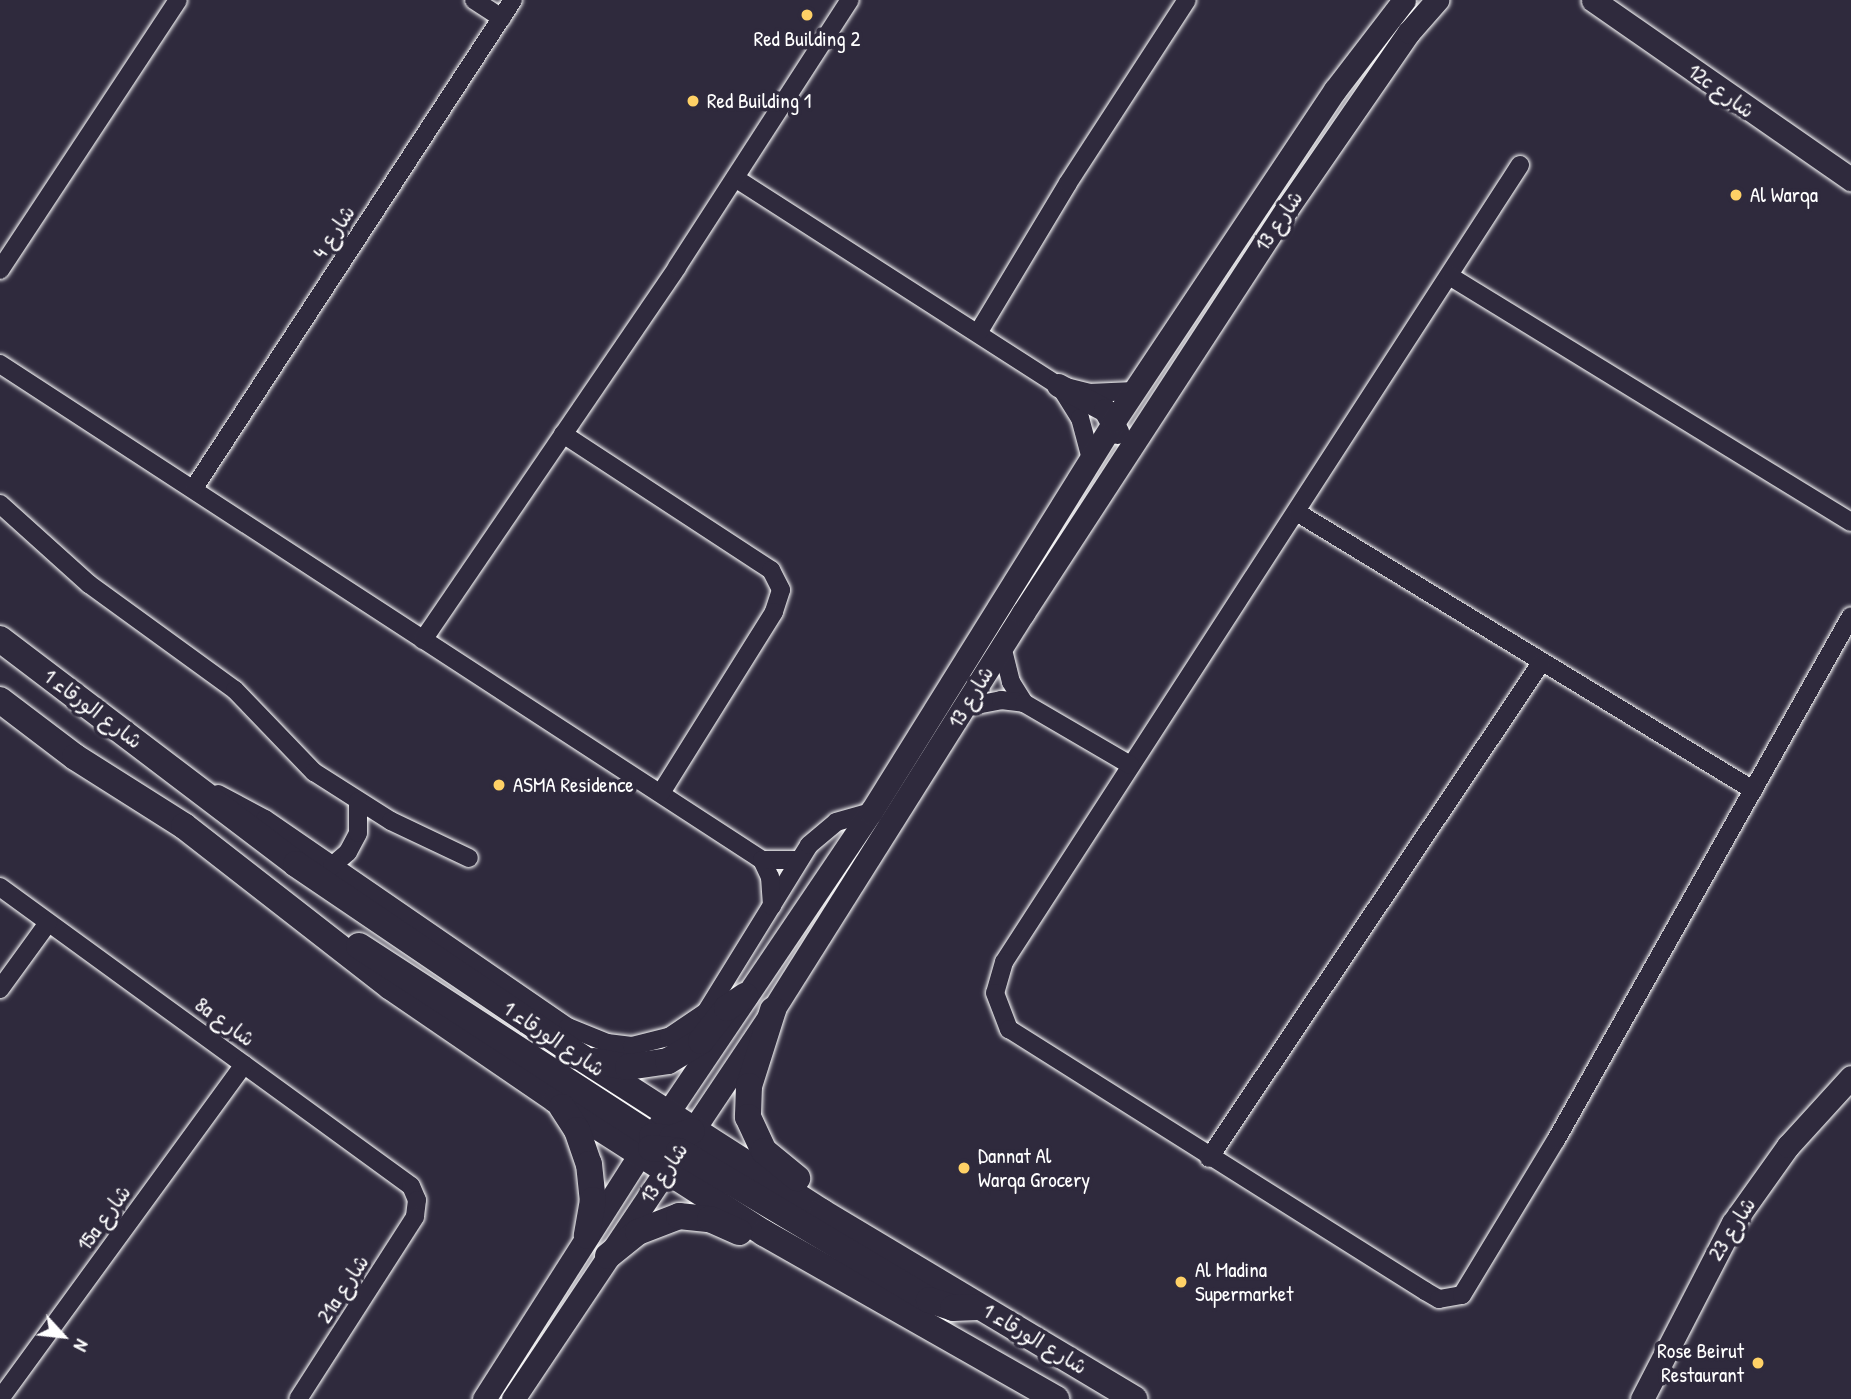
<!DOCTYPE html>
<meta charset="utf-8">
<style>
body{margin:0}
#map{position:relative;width:1851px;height:1399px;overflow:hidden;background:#2f2a3d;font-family:"Patrick Hand","Playpen Sans Arabic",sans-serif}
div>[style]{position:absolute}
.roads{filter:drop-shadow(0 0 2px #fff) drop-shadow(0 0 2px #fff)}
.minor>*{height:18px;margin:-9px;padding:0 9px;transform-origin:9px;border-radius:9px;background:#2f2a3d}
.tertiary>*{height:23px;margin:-11.5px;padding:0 11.5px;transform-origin:11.5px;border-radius:11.5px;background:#2f2a3d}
.secondary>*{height:26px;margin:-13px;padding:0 13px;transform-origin:13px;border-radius:13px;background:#2f2a3d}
.dots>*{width:19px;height:19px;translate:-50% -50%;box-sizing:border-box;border:4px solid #2f2a3d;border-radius:50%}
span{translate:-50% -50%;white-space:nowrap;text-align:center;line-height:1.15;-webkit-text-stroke:7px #2f2a3d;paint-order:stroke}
.poi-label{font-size:21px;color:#fff}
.left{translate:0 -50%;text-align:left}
.right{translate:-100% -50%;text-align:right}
.street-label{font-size:21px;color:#fff}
.north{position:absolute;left:28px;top:1301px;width:70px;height:70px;-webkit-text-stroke:5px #2f2a3d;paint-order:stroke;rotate:117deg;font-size:19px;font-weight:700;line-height:28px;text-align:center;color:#fff}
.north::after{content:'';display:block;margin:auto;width:24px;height:32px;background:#fff;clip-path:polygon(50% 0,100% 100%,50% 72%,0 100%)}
</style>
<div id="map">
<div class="roads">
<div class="minor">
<div style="left:474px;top:0;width:33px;rotate:33deg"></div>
<div style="left:1520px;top:165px;width:949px;rotate:122.92deg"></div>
<div style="left:1004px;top:962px;width:32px;rotate:106deg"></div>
<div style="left:995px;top:993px;width:39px;rotate:69deg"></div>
<div style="left:1009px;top:1029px;width:492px;rotate:32.2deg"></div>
<div style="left:1425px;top:1291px;width:16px;rotate:30deg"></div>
<div style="left:1439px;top:1299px;width:23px;rotate:-10deg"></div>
<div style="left:1462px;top:1295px;width:181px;rotate:-58.8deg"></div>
<div style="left:1556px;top:1140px;width:601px;rotate:-60.62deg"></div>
<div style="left:735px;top:178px;width:384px;rotate:32.7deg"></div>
<div style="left:1058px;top:385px;width:32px;rotate:14deg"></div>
<div style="left:1089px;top:393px;width:45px;rotate:-2.5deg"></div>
<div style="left:0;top:270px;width:323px;rotate:-56.6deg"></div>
<div style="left:1451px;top:277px;width:469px;rotate:31.5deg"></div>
<div style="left:978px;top:333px;width:175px;rotate:-59deg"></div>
<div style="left:1068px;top:183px;width:218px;rotate:-57deg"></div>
<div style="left:0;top:364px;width:909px;rotate:33.06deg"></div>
<div style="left:762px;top:860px;width:37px"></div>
<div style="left:1061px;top:388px;width:36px;rotate:58deg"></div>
<div style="left:1080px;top:418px;width:39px;rotate:75deg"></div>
<div style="left:563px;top:434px;width:249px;rotate:33.2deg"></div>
<div style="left:771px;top:570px;width:22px;rotate:63deg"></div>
<div style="left:781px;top:590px;width:23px;rotate:108deg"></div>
<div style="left:774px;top:612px;width:213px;rotate:122deg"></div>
<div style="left:194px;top:488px;width:583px;rotate:-56.83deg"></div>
<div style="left:0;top:504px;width:120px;rotate:42deg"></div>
<div style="left:89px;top:584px;width:180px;rotate:36deg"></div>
<div style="left:235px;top:690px;width:114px;rotate:46.1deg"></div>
<div style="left:314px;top:772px;width:91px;rotate:32.5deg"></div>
<div style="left:391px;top:821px;width:86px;rotate:25.4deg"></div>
<div style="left:1298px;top:513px;width:533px;rotate:31.33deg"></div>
<div style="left:423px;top:640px;width:451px;rotate:-55.7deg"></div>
<div style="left:677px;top:267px;width:318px;rotate:-57.1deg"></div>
<div style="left:1002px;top:646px;width:37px;rotate:76deg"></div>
<div style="left:1011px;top:682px;width:25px;rotate:58deg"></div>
<div style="left:966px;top:707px;width:36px;rotate:-11deg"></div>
<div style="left:1001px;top:700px;width:23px;rotate:7deg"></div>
<div style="left:1024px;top:703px;width:123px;rotate:30.3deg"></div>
<div style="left:218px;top:794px;width:53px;rotate:28deg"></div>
<div style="left:265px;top:819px;width:368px;rotate:34.5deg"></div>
<div style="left:568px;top:1027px;width:42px;rotate:22.3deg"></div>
<div style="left:607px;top:1043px;width:25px;rotate:7deg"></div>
<div style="left:632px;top:1046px;width:38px;rotate:-14deg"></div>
<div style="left:669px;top:1037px;width:45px;rotate:-34deg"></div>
<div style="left:706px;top:1012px;width:196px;rotate:-58.3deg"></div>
<div style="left:809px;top:845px;width:35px;rotate:-40deg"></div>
<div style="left:836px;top:822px;width:36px;rotate:-16deg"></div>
<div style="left:762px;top:860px;width:19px;rotate:65deg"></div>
<div style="left:770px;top:877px;width:29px;rotate:86deg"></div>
<div style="left:332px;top:866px;width:21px;rotate:-41deg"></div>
<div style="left:348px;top:852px;width:21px;rotate:-62deg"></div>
<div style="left:358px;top:833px;width:32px;rotate:-90deg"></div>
<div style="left:0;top:887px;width:508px;rotate:36.04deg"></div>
<div style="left:411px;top:1186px;width:15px;rotate:67deg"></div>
<div style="left:417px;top:1200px;width:17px;rotate:97deg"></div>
<div style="left:415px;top:1217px;width:216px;rotate:122.7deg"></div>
<div style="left:0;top:989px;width:82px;rotate:-54deg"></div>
<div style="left:1209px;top:1158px;width:596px;rotate:-56.15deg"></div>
<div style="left:0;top:1399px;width:414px;rotate:-53.9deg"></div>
</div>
<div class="tertiary">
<div style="left:1593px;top:0;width:314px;rotate:34.8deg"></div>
<div style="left:1058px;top:385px;width:53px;rotate:28deg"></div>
<div style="left:1105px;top:410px;width:25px;rotate:61deg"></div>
<div style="left:484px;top:1399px;width:290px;rotate:-57.5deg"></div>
<div style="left:640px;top:1154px;width:413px;rotate:-56deg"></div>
<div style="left:871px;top:812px;width:460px;rotate:-58.1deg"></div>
<div style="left:1114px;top:421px;width:398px;rotate:-56.3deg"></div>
<div style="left:1335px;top:90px;width:113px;rotate:-52.5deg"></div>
<div style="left:513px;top:1399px;width:468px;rotate:-56.2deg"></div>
<div style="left:773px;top:1010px;width:469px;rotate:-57.8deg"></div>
<div style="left:1023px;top:613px;width:481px;rotate:-56.9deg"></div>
<div style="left:1286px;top:210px;width:216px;rotate:-55.4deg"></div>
<div style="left:1409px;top:32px;width:43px;rotate:-48.8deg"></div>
<div style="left:1642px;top:1399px;width:198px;rotate:-62.7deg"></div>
<div style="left:1733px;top:1223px;width:95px;rotate:-54.5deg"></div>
<div style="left:1788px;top:1146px;width:93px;rotate:-47.6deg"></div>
</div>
<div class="secondary">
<div style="left:0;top:639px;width:372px;rotate:37.2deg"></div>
<div style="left:296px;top:864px;width:346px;rotate:34.1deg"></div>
<div style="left:582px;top:1058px;width:285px;rotate:32.7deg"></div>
<div style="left:822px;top:1212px;width:364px;rotate:30.9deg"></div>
<div style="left:0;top:700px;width:94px;rotate:37.2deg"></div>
<div style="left:75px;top:757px;width:129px;rotate:32.3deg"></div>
<div style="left:184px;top:826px;width:262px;rotate:37.9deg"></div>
<div style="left:391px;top:987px;width:200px;rotate:34.4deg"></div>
<div style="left:556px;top:1100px;width:247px;rotate:32.6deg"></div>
<div style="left:764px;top:1233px;width:336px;rotate:29.6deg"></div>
<div style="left:359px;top:946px;width:349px;rotate:33deg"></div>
<div style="left:652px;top:1136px;width:20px;rotate:6deg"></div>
<div style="left:672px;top:1138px;width:21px;rotate:-19deg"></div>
<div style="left:773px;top:1010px;width:80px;rotate:107.5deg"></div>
<div style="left:749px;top:1086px;width:31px;rotate:92deg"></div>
<div style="left:748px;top:1117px;width:38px;rotate:65deg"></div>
<div style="left:764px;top:1151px;width:43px;rotate:39.3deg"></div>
<div style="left:594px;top:1061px;width:35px;rotate:10deg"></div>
<div style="left:628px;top:1067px;width:40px;rotate:-8.5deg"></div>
<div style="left:668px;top:1061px;width:39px;rotate:-31deg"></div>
<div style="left:701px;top:1041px;width:42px;rotate:-51.8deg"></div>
<div style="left:727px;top:1008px;width:22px;rotate:-34deg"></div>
<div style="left:562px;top:1107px;width:27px;rotate:57deg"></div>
<div style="left:577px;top:1130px;width:36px;rotate:71deg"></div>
<div style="left:589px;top:1164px;width:36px;rotate:84deg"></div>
<div style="left:593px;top:1200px;width:36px;rotate:100deg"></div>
<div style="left:651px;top:1148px;width:28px;rotate:6deg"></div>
<div style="left:679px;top:1151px;width:291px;rotate:30.8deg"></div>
<div style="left:929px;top:1300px;width:25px;rotate:18deg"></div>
<div style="left:953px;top:1308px;width:25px;rotate:-2deg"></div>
<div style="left:608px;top:1256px;width:38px;rotate:-39deg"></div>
<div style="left:638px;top:1232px;width:44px;rotate:-21.3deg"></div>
<div style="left:679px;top:1216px;width:31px;rotate:6deg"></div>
<div style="left:710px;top:1219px;width:32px;rotate:24deg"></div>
</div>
</div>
<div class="dots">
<div style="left:807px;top:15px;background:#ffd166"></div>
<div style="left:693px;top:101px;background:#ffd166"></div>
<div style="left:1736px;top:195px;background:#ffd166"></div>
<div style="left:499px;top:785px;background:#ffd166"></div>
<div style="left:964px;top:1168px;background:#ffd166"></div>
<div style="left:1181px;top:1282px;background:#ffd166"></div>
<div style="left:1758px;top:1363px;background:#ffd166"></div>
</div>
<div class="poi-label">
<span style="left:807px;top:39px">Red Building 2</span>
<span class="left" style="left:707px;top:101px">Red Building 1</span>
<span class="left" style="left:1750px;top:195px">Al Warqa</span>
<span class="left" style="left:513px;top:785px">ASMA Residence</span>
<span class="left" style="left:978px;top:1168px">Dannat Al<br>Warqa Grocery</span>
<span class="left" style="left:1195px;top:1282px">Al Madina<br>Supermarket</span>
<span class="right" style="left:1744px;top:1363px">Rose Beirut<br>Restaurant</span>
</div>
<div class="street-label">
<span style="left:1721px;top:91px;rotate:36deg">12c شارع</span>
<span style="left:1279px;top:221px;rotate:-56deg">شارع 13</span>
<span style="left:334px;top:232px;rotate:-57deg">شارع 4</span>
<span style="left:971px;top:697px;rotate:-59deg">شارع 13</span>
<span style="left:93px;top:709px;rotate:37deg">شارع الورقاء 1</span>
<span style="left:225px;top:1022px;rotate:36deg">8a شارع</span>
<span style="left:554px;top:1039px;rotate:34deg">شارع الورقاء 1</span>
<span style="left:664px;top:1173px;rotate:-56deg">شارع 13</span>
<span style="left:104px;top:1218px;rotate:-54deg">15a شارع</span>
<span style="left:1732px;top:1229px;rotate:-58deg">شارع 23</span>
<span style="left:343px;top:1289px;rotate:-57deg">21a شارع</span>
<span style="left:1035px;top:1339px;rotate:31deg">شارع الورقاء 1</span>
</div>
<div class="north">N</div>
</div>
